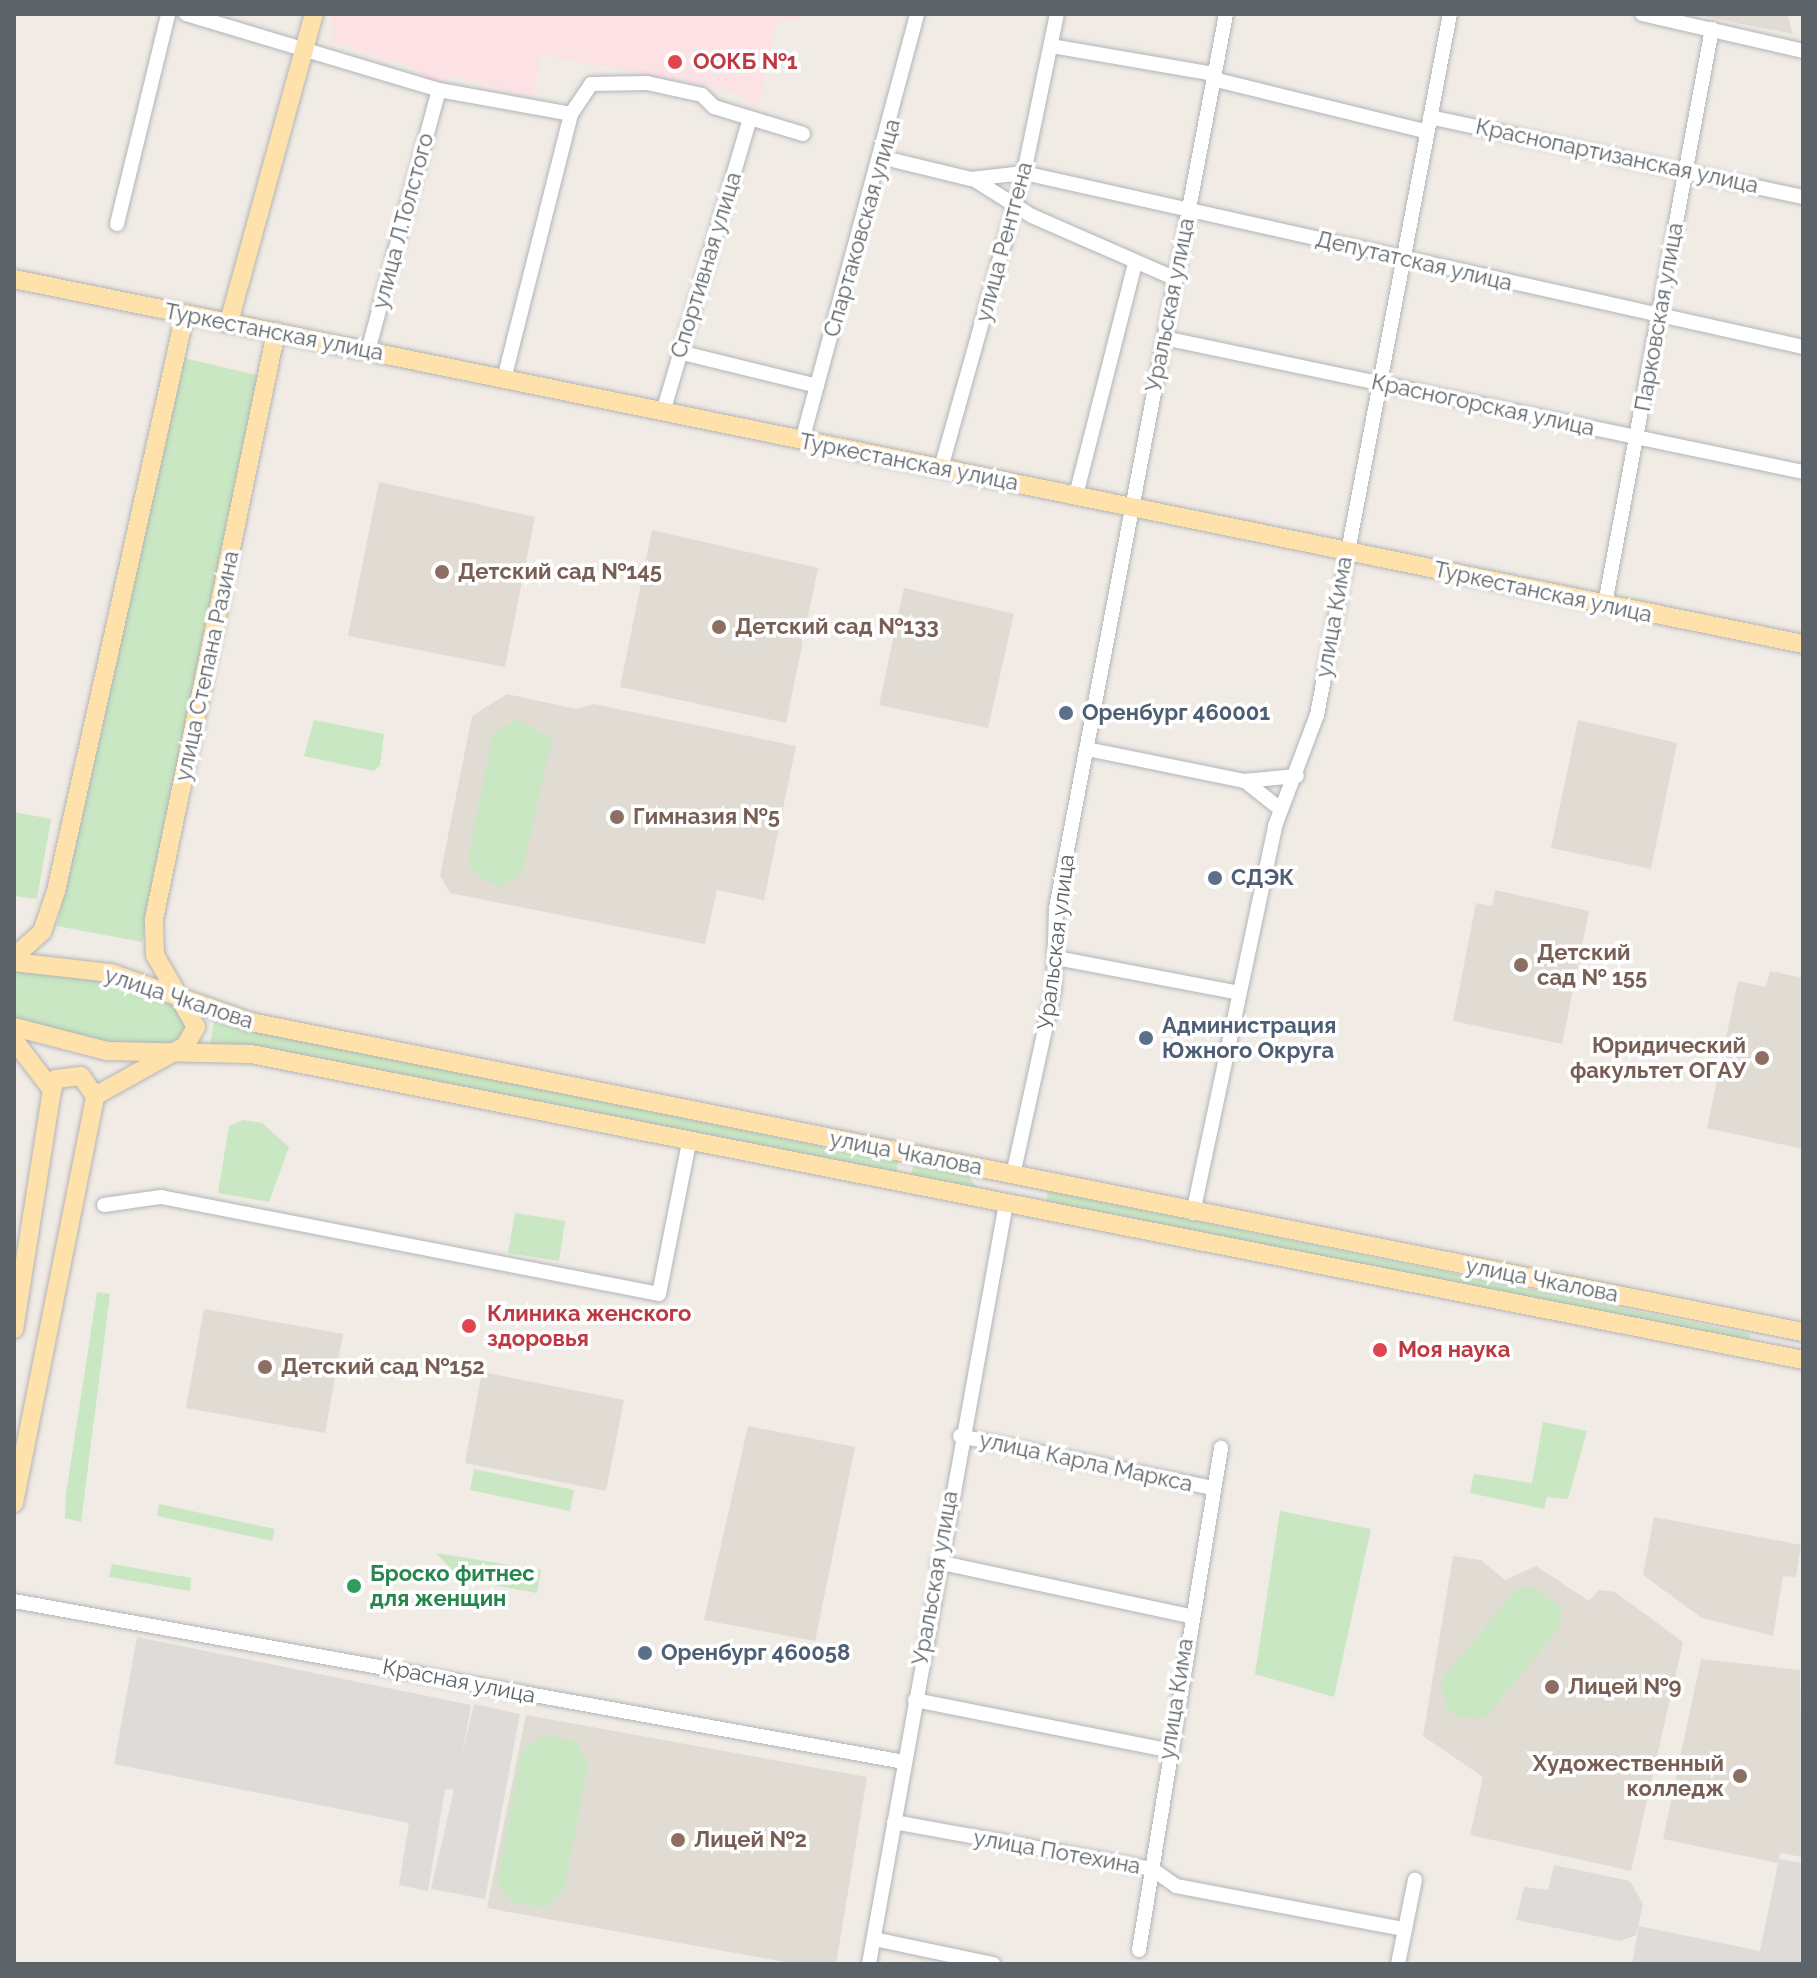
<!DOCTYPE html>
<meta charset="utf-8">
<style>
body{margin:0}
#map{position:relative;width:1817px;height:1978px;overflow:hidden;background:#f0ebe5;font-family:Raleway,sans-serif}
div>[style]{position:absolute}
.industrial>*{inset:0;background:#dedbd8}
.education>*{inset:0;background:#e0dbd3}
.medical>*{inset:0;background:#fce2e5}
.green>*{inset:0;background:#c9e7c2}
.roads{filter:drop-shadow(0 0 2px #b1b5b8) drop-shadow(0 0 2px #b1b5b8)}
.minor>*{height:14px;margin:-7px;padding:0 7px;transform-origin:7px;border-radius:7px;background:#fff}
.major>*{height:18px;margin:-9px;padding:0 9px;transform-origin:9px;border-radius:9px;background:#ffe1ab}
.dots>*{width:22px;height:22px;translate:-50% -50%;box-sizing:border-box;border:4px solid #fff;border-radius:50%}
span{translate:-50% -50%;white-space:nowrap;text-align:center;line-height:1.15;-webkit-text-stroke:7px #fff;paint-order:stroke}
.health-label{font-size:22px;color:#be3a42;font-weight:700}
.left{translate:0 -50%;text-align:left}
.street-label{font-size:22px;color:#5d6366}
.education-label{font-size:22px;color:#785e54;font-weight:700}
.right{translate:-100% -50%;text-align:right}
.service-label{font-size:22px;color:#4e5e75;font-weight:700}
.leisure-label{font-size:22px;color:#27864d;font-weight:700}
.frame{position:absolute;inset:0;border:16px solid #5d6366;pointer-events:none}
</style>
<div id="map">
<div class="industrial">
<div style="clip-path:polygon(137px 1637px,471px 1705px,456px 1790px,445px 1789px,428px 1891px,399px 1885px,409px 1823px,114px 1764px)"></div>
<div style="clip-path:polygon(474px 1704px,520px 1714px,485px 1899px,431px 1889px)"></div>
<div style="clip-path:polygon(1779px 1859px,1803px 1863px,1803px 1964px,1632px 1964px,1639px 1926px,1760px 1951px)"></div>
<div style="clip-path:polygon(1554px 1865px,1630px 1881px,1643px 1904px,1636px 1935px,1620px 1941px,1516px 1920px,1524px 1887px,1548px 1890px)"></div>
</div>
<div class="education">
<div style="clip-path:polygon(1693px 14px,1787px 14px,1793px 34px,1707px 17px)"></div>
<div style="clip-path:polygon(379px 482px,535px 517px,505px 667px,348px 636px)"></div>
<div style="clip-path:polygon(652px 530px,818px 568px,786px 723px,620px 687px)"></div>
<div style="clip-path:polygon(904px 588px,1014px 614px,988px 728px,879px 705px)"></div>
<div style="clip-path:polygon(507px 694px,576px 709px,594px 704px,796px 746px,764px 900px,717px 890px,705px 944px,450px 893px,440px 876px,472px 716px)"></div>
<div style="clip-path:polygon(1578px 720px,1677px 743px,1651px 869px,1551px 848px)"></div>
<div style="clip-path:polygon(1495px 890px,1589px 911px,1562px 1044px,1453px 1021px,1476px 903px,1492px 906px)"></div>
<div style="clip-path:polygon(1770px 971px,1803px 978px,1803px 1149px,1707px 1128px,1738px 981px,1766px 987px)"></div>
<div style="clip-path:polygon(204px 1309px,343px 1334px,325px 1433px,186px 1408px)"></div>
<div style="clip-path:polygon(482px 1372px,624px 1400px,606px 1491px,465px 1463px)"></div>
<div style="clip-path:polygon(748px 1426px,855px 1447px,815px 1641px,704px 1620px)"></div>
<div style="clip-path:polygon(1654px 1517px,1801px 1545px,1796px 1577px,1783px 1576px,1773px 1636px,1702px 1618px,1643px 1575px)"></div>
<div style="clip-path:polygon(1453px 1556px,1481px 1560px,1505px 1580px,1536px 1566px,1589px 1601px,1599px 1590px,1615px 1592px,1683px 1642px,1631px 1871px,1470px 1835px,1483px 1777px,1423px 1736px)"></div>
<div style="clip-path:polygon(1701px 1659px,1800px 1670px,1803px 1857px,1780px 1853px,1778px 1863px,1663px 1839px)"></div>
<div style="clip-path:polygon(526px 1715px,867px 1777px,836px 1964px,796px 1964px,487px 1908px)"></div>
</div>
<div class="medical">
<div style="clip-path:polygon(332px 14px,801px 14px,798px 22px,778px 18px,759px 105px,724px 88px,541px 55px,532px 97px,449px 75px,447px 83px,419px 78px,420px 70px,334px 42px)"></div>
</div>
<div class="green">
<div style="clip-path:polygon(180px 357px,260px 376px,142px 942px,57px 926px)"></div>
<div style="clip-path:polygon(517px 719px,552px 739px,522px 873px,500px 887px,472px 872px,468px 858px,493px 734px)"></div>
<div style="clip-path:polygon(314px 720px,384px 734px,380px 765px,374px 771px,304px 756px)"></div>
<div style="clip-path:polygon(14px 812px,51px 819px,37px 899px,14px 896px)"></div>
<div style="clip-path:polygon(14px 969px,138px 985px,182px 1008px,186px 1029px,168px 1047px,120px 1044px,14px 1020px)"></div>
<div style="clip-path:polygon(214px 1022px,898px 1162px,896px 1173px,256px 1047px,210px 1044px)"></div>
<div style="clip-path:polygon(243px 1120px,262px 1123px,289px 1147px,269px 1202px,218px 1193px,229px 1126px)"></div>
<div style="clip-path:polygon(914px 1164px,967px 1174px,977px 1188px,911px 1175px)"></div>
<div style="clip-path:polygon(1048px 1191px,1750px 1334px,1749px 1342px,1046px 1203px)"></div>
<div style="clip-path:polygon(515px 1213px,565px 1221px,559px 1261px,508px 1253px)"></div>
<div style="clip-path:polygon(97px 1292px,110px 1294px,81px 1522px,65px 1518px,66px 1494px)"></div>
<div style="clip-path:polygon(1543px 1422px,1587px 1431px,1568px 1499px,1547px 1497px,1544px 1509px,1470px 1493px,1474px 1474px,1532px 1483px)"></div>
<div style="clip-path:polygon(474px 1469px,574px 1490px,570px 1511px,470px 1490px)"></div>
<div style="clip-path:polygon(159px 1504px,275px 1529px,272px 1541px,157px 1516px)"></div>
<div style="clip-path:polygon(1280px 1511px,1371px 1529px,1334px 1697px,1255px 1674px)"></div>
<div style="clip-path:polygon(436px 1553px,541px 1570px,537px 1593px,461px 1579px)"></div>
<div style="clip-path:polygon(112px 1564px,191px 1578px,190px 1591px,109px 1577px)"></div>
<div style="clip-path:polygon(1530px 1586px,1562px 1607px,1560px 1627px,1485px 1718px,1458px 1717px,1447px 1710px,1441px 1680px,1515px 1591px)"></div>
<div style="clip-path:polygon(546px 1735px,576px 1741px,588px 1764px,564px 1890px,546px 1908px,512px 1902px,497px 1882px,522px 1750px)"></div>
</div>
<div class="roads">
<div class="minor">
<div style="left:186px;top:14px;width:264px;rotate:16.7deg"></div>
<div style="left:439px;top:90px;width:134px;rotate:10.3deg"></div>
<div style="left:571px;top:114px;width:36px;rotate:-56deg"></div>
<div style="left:591px;top:84px;width:56px;rotate:-1deg"></div>
<div style="left:647px;top:83px;width:56px;rotate:12.3deg"></div>
<div style="left:702px;top:95px;width:17px;rotate:45deg"></div>
<div style="left:714px;top:107px;width:93px;rotate:16.9deg"></div>
<div style="left:1642px;top:14px;width:165px;rotate:12.9deg"></div>
<div style="left:1052px;top:46px;width:164px;rotate:9.8deg"></div>
<div style="left:1213px;top:79px;width:217px;rotate:13.8deg"></div>
<div style="left:1430px;top:117px;width:381px;rotate:12.1deg"></div>
<div style="left:884px;top:158px;width:89px;rotate:13.6deg"></div>
<div style="left:971px;top:179px;width:53px;rotate:-6.5deg"></div>
<div style="left:1024px;top:173px;width:798px;rotate:12.59deg"></div>
<div style="left:975px;top:180px;width:67px;rotate:32.3deg"></div>
<div style="left:1032px;top:216px;width:155px;rotate:23.6deg"></div>
<div style="left:117px;top:224px;width:216px;rotate:-76.3deg"></div>
<div style="left:1164px;top:338px;width:653px;rotate:11.84deg"></div>
<div style="left:368px;top:351px;width:270px;rotate:-74.8deg"></div>
<div style="left:679px;top:352px;width:142px;rotate:13.8deg"></div>
<div style="left:504px;top:379px;width:273px;rotate:-75.8deg"></div>
<div style="left:663px;top:412px;width:306px;rotate:-73.5deg"></div>
<div style="left:802px;top:441px;width:442px;rotate:-74.9deg"></div>
<div style="left:941px;top:468px;width:306px;rotate:-74.3deg"></div>
<div style="left:1024px;top:173px;width:162px;rotate:-78.3deg"></div>
<div style="left:1076px;top:495px;width:238px;rotate:-75.7deg"></div>
<div style="left:1605px;top:604px;width:585px;rotate:-79.46deg"></div>
<div style="left:1087px;top:749px;width:160px;rotate:11.5deg"></div>
<div style="left:1244px;top:781px;width:53px;rotate:-5.4deg"></div>
<div style="left:1245px;top:781px;width:43px;rotate:38.5deg"></div>
<div style="left:1056px;top:958px;width:186px;rotate:10.8deg"></div>
<div style="left:1013px;top:1175px;width:190px;rotate:-77.6deg"></div>
<div style="left:1054px;top:989px;width:81px;rotate:-88.6deg"></div>
<div style="left:1056px;top:908px;width:910px;rotate:-79.23deg"></div>
<div style="left:104px;top:1205px;width:58px;rotate:-8deg"></div>
<div style="left:161px;top:1197px;width:507px;rotate:11.02deg"></div>
<div style="left:659px;top:1294px;width:154px;rotate:-78.8deg"></div>
<div style="left:1193px;top:1213px;width:396px;rotate:-78deg"></div>
<div style="left:1275px;top:826px;width:119px;rotate:-69.3deg"></div>
<div style="left:1317px;top:715px;width:714px;rotate:-79.26deg"></div>
<div style="left:960px;top:1436px;width:258px;rotate:11.6deg"></div>
<div style="left:938px;top:1562px;width:258px;rotate:12.1deg"></div>
<div style="left:14px;top:1601px;width:904px;rotate:10.25deg"></div>
<div style="left:915px;top:1700px;width:257px;rotate:11.2deg"></div>
<div style="left:894px;top:1822px;width:262px;rotate:10.3deg"></div>
<div style="left:1152px;top:1869px;width:29px;rotate:35deg"></div>
<div style="left:1176px;top:1886px;width:232px;rotate:10.7deg"></div>
<div style="left:874px;top:1939px;width:122px;rotate:11.9deg"></div>
<div style="left:1139px;top:1950px;width:509px;rotate:-80.72deg"></div>
<div style="left:869px;top:1964px;width:773px;rotate:-79.79deg"></div>
<div style="left:1398px;top:1964px;width:86px;rotate:-78.6deg"></div>
</div>
<div class="major">
<div style="left:14px;top:279px;width:1826px;rotate:11.53deg"></div>
<div style="left:229px;top:322px;width:320px;rotate:-74.6deg"></div>
<div style="left:14px;top:957px;width:38px;rotate:-42deg"></div>
<div style="left:42px;top:932px;width:43px;rotate:-71.1deg"></div>
<div style="left:56px;top:891px;width:591px;rotate:-77.4deg"></div>
<div style="left:14px;top:962px;width:98px;rotate:6.5deg"></div>
<div style="left:111px;top:973px;width:148px;rotate:19.3deg"></div>
<div style="left:251px;top:1022px;width:1583px;rotate:11.3deg"></div>
<div style="left:14px;top:1027px;width:96px;rotate:14.5deg"></div>
<div style="left:107px;top:1051px;width:144px;rotate:1.2deg"></div>
<div style="left:251px;top:1054px;width:1582px;rotate:11.15deg"></div>
<div style="left:14px;top:1040px;width:63px;rotate:52.8deg"></div>
<div style="left:52px;top:1090px;width:242px;rotate:99deg"></div>
<div style="left:52px;top:1090px;width:12px;rotate:-70deg"></div>
<div style="left:56px;top:1079px;width:25px;rotate:-7deg"></div>
<div style="left:81px;top:1076px;width:24px;rotate:55deg"></div>
<div style="left:14px;top:1503px;width:415px;rotate:-78.7deg"></div>
<div style="left:95px;top:1096px;width:103px;rotate:-29.1deg"></div>
<div style="left:185px;top:1046px;width:22px;rotate:-60deg"></div>
<div style="left:196px;top:1027px;width:83px;rotate:-119.7deg"></div>
<div style="left:155px;top:955px;width:36px;rotate:-92deg"></div>
<div style="left:154px;top:919px;width:600px;rotate:-78.26deg"></div>
</div>
</div>
<div class="dots">
<div style="left:675px;top:62px;background:#e0444e"></div>
<div style="left:442px;top:572px;background:#8d6e63"></div>
<div style="left:719px;top:627px;background:#8d6e63"></div>
<div style="left:1066px;top:713px;background:#5c6f8a"></div>
<div style="left:617px;top:817px;background:#8d6e63"></div>
<div style="left:1215px;top:878px;background:#5c6f8a"></div>
<div style="left:1521px;top:965px;background:#8d6e63"></div>
<div style="left:1146px;top:1038px;background:#5c6f8a"></div>
<div style="left:1762px;top:1058px;background:#8d6e63"></div>
<div style="left:469px;top:1326px;background:#e0444e"></div>
<div style="left:1380px;top:1350px;background:#e0444e"></div>
<div style="left:265px;top:1367px;background:#8d6e63"></div>
<div style="left:354px;top:1586px;background:#2e9e5b"></div>
<div style="left:645px;top:1653px;background:#5c6f8a"></div>
<div style="left:1552px;top:1687px;background:#8d6e63"></div>
<div style="left:1740px;top:1776px;background:#8d6e63"></div>
<div style="left:678px;top:1840px;background:#8d6e63"></div>
</div>
<div class="health-label">
<span class="left" style="left:693px;top:62px">ООКБ №1</span>
<span class="left" style="left:487px;top:1326px">Клиника женского<br>здоровья</span>
<span class="left" style="left:1398px;top:1350px">Моя наука</span>
</div>
<div class="street-label">
<span style="left:1617px;top:156px;rotate:12deg">Краснопартизанская улица</span>
<span style="left:403px;top:221px;rotate:-75deg">улица Л.Толстого</span>
<span style="left:862px;top:228px;rotate:-74deg">Спартаковская улица</span>
<span style="left:1004px;top:242px;rotate:-75deg">улица Рентгена</span>
<span style="left:1414px;top:261px;rotate:13deg">Депутатская улица</span>
<span style="left:706px;top:265px;rotate:-73deg">Спортивная улица</span>
<span style="left:1170px;top:305px;rotate:-79deg">Уральская улица</span>
<span style="left:1659px;top:317px;rotate:-80deg">Парковская улица</span>
<span style="left:274px;top:332px;rotate:11deg">Туркестанская улица</span>
<span style="left:1483px;top:405px;rotate:12deg">Красногорская улица</span>
<span style="left:909px;top:462px;rotate:11deg">Туркестанская улица</span>
<span style="left:1543px;top:592px;rotate:12deg">Туркестанская улица</span>
<span style="left:1334px;top:617px;rotate:-80deg">улица Кима</span>
<span style="left:207px;top:666px;rotate:-78deg">улица Степана Разина</span>
<span style="left:1056px;top:942px;rotate:-83deg">Уральская улица</span>
<span style="left:179px;top:998px;rotate:18deg">улица Чкалова</span>
<span style="left:906px;top:1153px;rotate:11deg">улица Чкалова</span>
<span style="left:1542px;top:1280px;rotate:11deg">улица Чкалова</span>
<span style="left:1086px;top:1462px;rotate:12deg">улица Карла Маркса</span>
<span style="left:935px;top:1578px;rotate:-80deg">Уральская улица</span>
<span style="left:459px;top:1681px;rotate:11deg">Красная улица</span>
<span style="left:1176px;top:1699px;rotate:-81deg">улица Кима</span>
<span style="left:1057px;top:1852px;rotate:10deg">улица Потехина</span>
</div>
<div class="education-label">
<span class="left" style="left:458px;top:572px">Детский сад №145</span>
<span class="left" style="left:735px;top:627px">Детский сад №133</span>
<span class="left" style="left:633px;top:817px">Гимназия №5</span>
<span class="left" style="left:1537px;top:965px">Детский<br>сад № 155</span>
<span class="right" style="left:1746px;top:1058px">Юридический<br>факультет ОГАУ</span>
<span class="left" style="left:281px;top:1367px">Детский сад №152</span>
<span class="left" style="left:1568px;top:1687px">Лицей №9</span>
<span class="right" style="left:1724px;top:1776px">Художественный<br>колледж</span>
<span class="left" style="left:694px;top:1840px">Лицей №2</span>
</div>
<div class="service-label">
<span class="left" style="left:1082px;top:713px">Оренбург 460001</span>
<span class="left" style="left:1231px;top:878px">СДЭК</span>
<span class="left" style="left:1162px;top:1038px">Администрация<br>Южного Округа</span>
<span class="left" style="left:661px;top:1653px">Оренбург 460058</span>
</div>
<div class="leisure-label">
<span class="left" style="left:370px;top:1586px">Броско фитнес<br>для женщин</span>
</div>
<div class="frame"></div>
</div>
